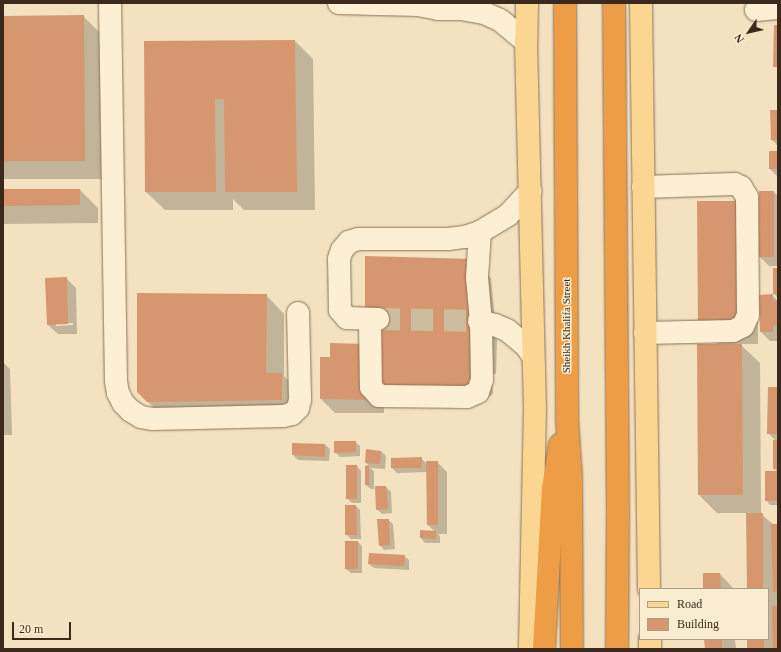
<!DOCTYPE html>
<style>
body{margin:0}
#map{position:relative;width:781px;height:652px;overflow:hidden;background:#f3e1bf;font-family:"Times New Roman",serif}
div>[style]{position:absolute}
.shadow>*{inset:0;background:#0003}
.building>*{inset:0;background:#d69770}
.minor-tunnel>*{height:22px;margin-top:-11px;transform-origin:0;background:repeating-linear-gradient(90deg,#cebc9e 0 22px,transparent 0 33px)}
.roads{filter:drop-shadow(0 0 1px #8e7155) drop-shadow(0 0 1px #8e7155)}
.minor>*{height:22px;margin:-11px;padding:0 11px;transform-origin:11px;border-radius:11px;background:#fdefd3}
.major>*{height:22px;margin:-11px;padding:0 11px;transform-origin:11px;border-radius:11px;background:#fbd692}
.highway>*{height:22px;margin:-11px;padding:0 11px;transform-origin:11px;border-radius:11px;background:#ed9d45}
span{translate:-50% -50%;white-space:nowrap;text-align:center;line-height:1.15;-webkit-text-stroke:3px #f9eccf;paint-order:stroke}
.street-label{font-size:11px;color:#3b2a1b}
.frame{position:absolute;inset:0;border:4px solid #3b2a1b;pointer-events:none}
.legend{position:absolute;left:639px;top:588px;width:130px;height:52px;box-sizing:border-box;background:#f9eccf;border:1px solid #ad9e87;margin:0;padding:5px 7px;list-style:none;font-size:12px;color:#3b2a1b}
.legend li{display:flex;align-items:center;gap:8px;height:20px}
.legend b{width:20px;border:1px solid #ad9e87}
.north{position:absolute;left:729px;top:12px;width:40px;height:40px;-webkit-text-stroke:3px #f9eccf;paint-order:stroke;rotate:236deg;font-size:11px;font-weight:700;line-height:16px;text-align:center;color:#3b2a1b}
.north::after{content:'';display:block;margin:auto;width:14px;height:18px;background:#3b2a1b;clip-path:polygon(50% 0,100% 100%,50% 72%,0 100%)}
.scale{position:absolute;left:12px;top:622px;width:59px;height:18px;box-sizing:border-box;border:2px solid #3b2a1b;border-top:0;padding-left:5px;font-size:12px;line-height:14px;white-space:nowrap;color:#3b2a1b;-webkit-text-stroke:3px #f9eccf;paint-order:stroke}
</style>
<div id="map">
<div class="shadow">
<div style="clip-path:polygon(83px 16px,102px 35px,103px 179px,3px 179px,3px 17px)"></div>
<div style="clip-path:polygon(295px 41px,313px 59px,315px 210px,244px 210px,233px 199px,233px 210px,165px 210px,146px 192px,145px 42px)"></div>
<div style="clip-path:polygon(778px 111px,778px 146px,772px 140px)"></div>
<div style="clip-path:polygon(778px 152px,778px 177px,770px 169px)"></div>
<div style="clip-path:polygon(3px 190px,80px 190px,98px 208px,98px 223px,3px 224px)"></div>
<div style="clip-path:polygon(760px 192px,774px 192px,778px 196px,778px 266px,769px 266px,758px 255px,758px 344px,740px 344px,760px 363px,761px 514px,774px 525px,778px 525px,778px 649px,748px 649px,748px 639px,768px 639px,768px 589px,748px 589px,747px 513px,717px 513px,699px 495px,718px 345px,699px 325px,758px 247px,760px 247px)"></div>
<div style="clip-path:polygon(472px 260px,491px 278px,497px 340px,496px 374px,492px 374px,493px 394px,479px 404px,393px 403px,384px 400px,384px 413px,335px 413px,321px 399px,331px 358px,363px 345px)"></div>
<div style="clip-path:polygon(778px 269px,778px 298px,774px 294px)"></div>
<div style="clip-path:polygon(evenodd,66px 278px,76px 288px,77px 334px,58px 334px,48px 325px,66px 278px,73px 323px,73px 325px,56px 326px,56px 324px,73px 323px)"></div>
<div style="clip-path:polygon(266px 295px,284px 314px,284px 376px,300px 392px,300px 418px,166px 420px,138px 392px)"></div>
<div style="clip-path:polygon(772px 295px,778px 301px,778px 341px,770px 341px,761px 332px)"></div>
<div style="clip-path:polygon(3px 362px,10px 369px,12px 435px,3px 435px)"></div>
<div style="clip-path:polygon(778px 388px,778px 505px,770px 505px,766px 500px,778px 472px,774px 469px,776px 441px,768px 433px)"></div>
<div style="clip-path:polygon(355px 442px,360px 446px,360px 456px,340px 457px,335px 452px)"></div>
<div style="clip-path:polygon(325px 445px,330px 449px,329px 461px,298px 460px,293px 455px)"></div>
<div style="clip-path:polygon(381px 451px,386px 456px,385px 469px,370px 468px,374px 471px,374px 489px,371px 489px,366px 485px,366px 467px,370px 466px,366px 463px)"></div>
<div style="clip-path:polygon(421px 458px,428px 465px,437px 462px,447px 472px,447px 534px,438px 534px,440px 536px,440px 543px,425px 543px,421px 538px,435px 532px,428px 525px,428px 472px,397px 473px,392px 468px,392px 459px)"></div>
<div style="clip-path:polygon(357px 466px,361px 471px,361px 503px,352px 503px,347px 498px)"></div>
<div style="clip-path:polygon(386px 487px,391px 492px,392px 513px,382px 514px,377px 509px)"></div>
<div style="clip-path:polygon(356px 506px,360px 510px,361px 539px,351px 539px,346px 534px)"></div>
<div style="clip-path:polygon(388px 520px,393px 524px,395px 549px,384px 550px,380px 545px)"></div>
<div style="clip-path:polygon(358px 542px,362px 546px,362px 573px,351px 573px,346px 569px)"></div>
<div style="clip-path:polygon(404px 556px,409px 560px,409px 570px,374px 568px,369px 564px)"></div>
<div style="clip-path:polygon(720px 574px,734px 589px,704px 589px)"></div>
<div style="clip-path:polygon(705px 639px,735px 639px,736px 649px,706px 649px)"></div>
</div>
<div class="building">
<div style="clip-path:polygon(84px 15px,85px 161px,3px 161px,3px 16px)"></div>
<div style="clip-path:polygon(774px 25px,778px 25px,778px 67px,773px 67px)"></div>
<div style="clip-path:polygon(295px 40px,297px 192px,225px 192px,224px 99px,215px 99px,216px 192px,145px 192px,144px 41px)"></div>
<div style="clip-path:polygon(770px 110px,778px 110px,778px 140px,771px 140px)"></div>
<div style="clip-path:polygon(769px 151px,778px 151px,778px 169px,769px 169px)"></div>
<div style="clip-path:polygon(3px 189px,80px 189px,80px 205px,3px 206px)"></div>
<div style="clip-path:polygon(759px 191px,774px 191px,774px 257px,759px 257px)"></div>
<div style="clip-path:polygon(697px 201px,740px 201px,740px 326px,698px 326px)"></div>
<div style="clip-path:polygon(365px 256px,473px 259px,479px 380px,465px 391px,378px 389px,378px 308px,365px 308px)"></div>
<div style="clip-path:polygon(773px 268px,778px 268px,778px 294px,773px 294px)"></div>
<div style="clip-path:polygon(67px 277px,68px 324px,47px 325px,45px 278px)"></div>
<div style="clip-path:polygon(137px 293px,267px 294px,266px 373px,282px 373px,282px 400px,147px 402px,137px 392px)"></div>
<div style="clip-path:polygon(773px 294px,773px 301px,778px 301px,778px 326px,773px 326px,773px 332px,760px 332px,759px 295px)"></div>
<div style="clip-path:polygon(330px 343px,364px 344px,363px 373px,359px 373px,359px 385px,370px 385px,370px 400px,320px 399px,320px 357px,330px 357px)"></div>
<div style="clip-path:polygon(697px 344px,742px 344px,743px 495px,698px 495px)"></div>
<div style="clip-path:polygon(768px 387px,778px 387px,778px 434px,767px 434px)"></div>
<div style="clip-path:polygon(773px 440px,778px 440px,778px 469px,773px 469px)"></div>
<div style="clip-path:polygon(334px 441px,356px 441px,356px 452px,334px 453px)"></div>
<div style="clip-path:polygon(292px 443px,325px 444px,325px 457px,292px 455px)"></div>
<div style="clip-path:polygon(366px 449px,381px 451px,380px 464px,365px 463px)"></div>
<div style="clip-path:polygon(422px 457px,422px 468px,391px 468px,391px 458px)"></div>
<div style="clip-path:polygon(426px 461px,438px 461px,438px 525px,427px 525px)"></div>
<div style="clip-path:polygon(346px 465px,357px 465px,357px 499px,346px 499px)"></div>
<div style="clip-path:polygon(369px 465px,369px 485px,365px 485px,365px 466px)"></div>
<div style="clip-path:polygon(765px 471px,778px 471px,778px 501px,765px 501px)"></div>
<div style="clip-path:polygon(375px 486px,386px 486px,388px 509px,376px 510px)"></div>
<div style="clip-path:polygon(345px 505px,356px 505px,357px 535px,345px 535px)"></div>
<div style="clip-path:polygon(746px 513px,763px 513px,763px 589px,747px 589px)"></div>
<div style="clip-path:polygon(377px 519px,389px 519px,390px 545px,379px 546px)"></div>
<div style="clip-path:polygon(771px 524px,778px 524px,778px 591px,773px 592px)"></div>
<div style="clip-path:polygon(420px 530px,436px 531px,436px 539px,420px 538px)"></div>
<div style="clip-path:polygon(345px 541px,358px 541px,358px 569px,345px 569px)"></div>
<div style="clip-path:polygon(369px 553px,405px 555px,404px 566px,368px 564px)"></div>
<div style="clip-path:polygon(703px 573px,720px 573px,721px 589px,703px 589px)"></div>
<div style="clip-path:polygon(772px 606px,778px 606px,778px 649px,773px 649px)"></div>
<div style="clip-path:polygon(704px 639px,722px 639px,722px 649px,705px 649px)"></div>
<div style="clip-path:polygon(747px 639px,764px 639px,764px 649px,747px 649px)"></div>
</div>
<div class="minor-tunnel">
<div style="left:378px;top:319px;width:101px;rotate:1.1deg"></div>
</div>
<div class="roads">
<div class="minor">
<div style="left:110px;top:3px;width:378px;rotate:89.1deg"></div>
<div style="left:116px;top:381px;width:12px;rotate:81deg"></div>
<div style="left:118px;top:393px;width:11px;rotate:63deg"></div>
<div style="left:123px;top:403px;width:11px;rotate:45deg"></div>
<div style="left:131px;top:411px;width:12px;rotate:31deg"></div>
<div style="left:141px;top:417px;width:11px;rotate:10deg"></div>
<div style="left:152px;top:419px;width:131px;rotate:-1.3deg"></div>
<div style="left:283px;top:416px;width:9px;rotate:-13deg"></div>
<div style="left:292px;top:414px;width:8px;rotate:-45deg"></div>
<div style="left:298px;top:408px;width:9px;rotate:-77deg"></div>
<div style="left:300px;top:399px;width:86px;rotate:-91.3deg"></div>
<div style="left:339px;top:3px;width:79px;rotate:1.5deg"></div>
<div style="left:418px;top:5px;width:20px;rotate:11deg"></div>
<div style="left:438px;top:9px;width:23px"></div>
<div style="left:461px;top:9px;width:23px;rotate:10deg"></div>
<div style="left:484px;top:13px;width:17px;rotate:24deg"></div>
<div style="left:500px;top:20px;width:34px;rotate:40deg"></div>
<div style="left:756px;top:10px;width:22px;rotate:-5deg"></div>
<div style="left:643px;top:187px;width:92px;rotate:-1.9deg"></div>
<div style="left:735px;top:184px;width:7px;rotate:27deg"></div>
<div style="left:741px;top:187px;width:12px;rotate:59deg"></div>
<div style="left:747px;top:197px;width:118px;rotate:89.5deg"></div>
<div style="left:748px;top:315px;width:12px;rotate:114deg"></div>
<div style="left:743px;top:326px;width:11px;rotate:153deg"></div>
<div style="left:733px;top:331px;width:88px;rotate:178.7deg"></div>
<div style="left:370px;top:319px;width:68px;rotate:89.2deg"></div>
<div style="left:371px;top:387px;width:12px;rotate:48deg"></div>
<div style="left:379px;top:396px;width:88px;rotate:0.7deg"></div>
<div style="left:467px;top:397px;width:12px;rotate:-24deg"></div>
<div style="left:478px;top:392px;width:13px;rotate:-72deg"></div>
<div style="left:482px;top:380px;width:58px;rotate:-91deg"></div>
<div style="left:481px;top:322px;width:45px;rotate:-95.1deg"></div>
<div style="left:477px;top:277px;width:45px;rotate:-86.2deg"></div>
<div style="left:378px;top:319px;width:31px;rotate:-178deg"></div>
<div style="left:347px;top:318px;width:11px;rotate:-131deg"></div>
<div style="left:340px;top:310px;width:51px;rotate:-91.1deg"></div>
<div style="left:339px;top:259px;width:9px;rotate:-72deg"></div>
<div style="left:342px;top:250px;width:11px;rotate:-49deg"></div>
<div style="left:349px;top:242px;width:9px;rotate:-18deg"></div>
<div style="left:358px;top:239px;width:90px"></div>
<div style="left:448px;top:239px;width:17px;rotate:-7deg"></div>
<div style="left:465px;top:237px;width:16px;rotate:-18deg"></div>
<div style="left:480px;top:232px;width:33px;rotate:-31deg"></div>
<div style="left:508px;top:215px;width:33px;rotate:-47deg"></div>
<div style="left:479px;top:321px;width:16px;rotate:14deg"></div>
<div style="left:495px;top:325px;width:13px;rotate:23deg"></div>
<div style="left:507px;top:330px;width:25px;rotate:40deg"></div>
<div style="left:526px;top:346px;width:12px;rotate:55deg"></div>
</div>
<div class="major">
<div style="left:527px;top:3px;width:39px;rotate:91deg"></div>
<div style="left:526px;top:42px;width:366px;rotate:88.6deg"></div>
<div style="left:535px;top:408px;width:241px;rotate:91.2deg"></div>
<div style="left:641px;top:3px;width:586px;rotate:89.22deg"></div>
<div style="left:650px;top:639px;width:10px;rotate:90deg"></div>
</div>
<div class="highway">
<div style="left:565px;top:3px;width:416px;rotate:89.7deg"></div>
<div style="left:567px;top:419px;width:59px;rotate:86.1deg"></div>
<div style="left:571px;top:478px;width:171px;rotate:89.7deg"></div>
<div style="left:614px;top:3px;width:507px;rotate:89.55deg"></div>
<div style="left:618px;top:510px;width:139px;rotate:90.4deg"></div>
<div style="left:544px;top:649px;width:160px;rotate:-86.8deg"></div>
<div style="left:553px;top:489px;width:45px;rotate:-81deg"></div>
</div>
</div>
<div class="street-label">
<span style="left:566px;top:326px;rotate:-90deg">Sheikh Khalifa Street</span>
</div>
<div class="frame"></div>
<ul class="legend">
<li><b style="height:5px;background:#fbd692"></b>Road</li>
<li><b style="height:11px;background:#d69770"></b>Building</li>
</ul>
<div class="north">N</div>
<div class="scale">20 m</div>
</div>
